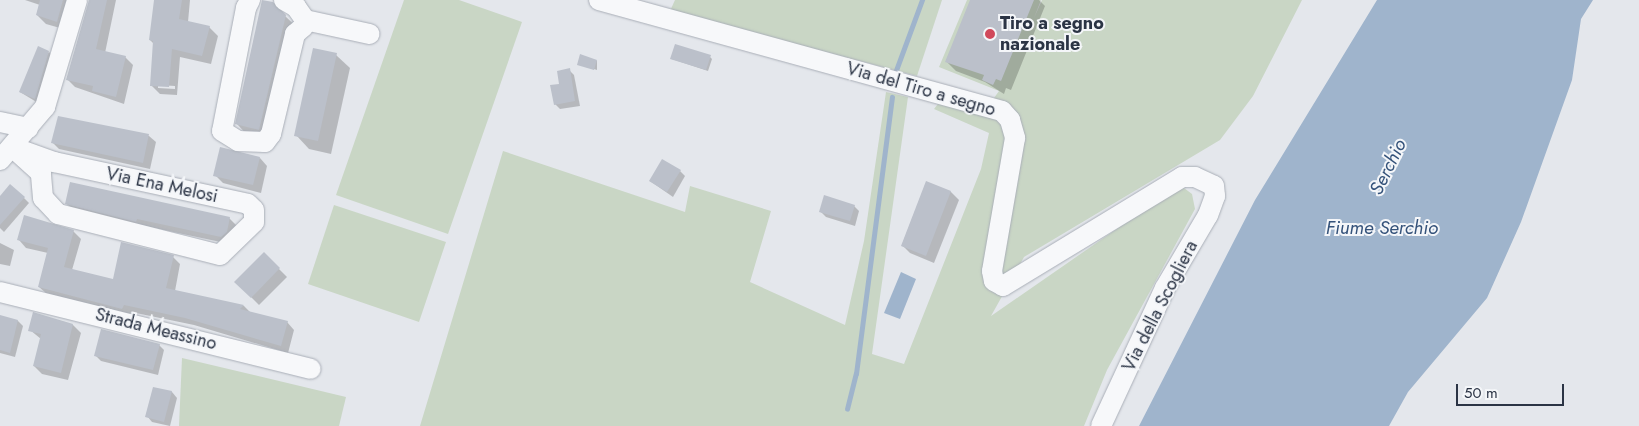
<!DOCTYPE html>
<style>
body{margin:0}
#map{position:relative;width:1639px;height:426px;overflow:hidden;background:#e4e7ec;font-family:Jost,sans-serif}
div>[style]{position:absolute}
.green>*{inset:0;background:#c9d6c5}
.water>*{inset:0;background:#9fb4cc}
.shadow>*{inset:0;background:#0003}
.stream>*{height:4.5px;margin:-2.25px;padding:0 2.25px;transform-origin:2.25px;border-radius:2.25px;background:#9fb4cc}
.building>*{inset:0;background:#bbc0ca}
.roads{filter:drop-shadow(0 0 1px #a9aeb7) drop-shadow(0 0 1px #a9aeb7)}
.minor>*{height:20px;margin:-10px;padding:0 10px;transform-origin:10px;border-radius:10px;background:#f7f8fa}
.dots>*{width:14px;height:14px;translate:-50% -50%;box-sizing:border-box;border:2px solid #f4f6f9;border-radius:50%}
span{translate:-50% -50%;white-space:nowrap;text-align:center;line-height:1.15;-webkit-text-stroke:4px #f4f6f9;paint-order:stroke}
.poi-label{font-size:18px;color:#2b3445;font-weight:700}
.left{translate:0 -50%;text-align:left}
.street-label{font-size:18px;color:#2b3445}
.water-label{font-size:19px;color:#34527a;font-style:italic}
.scale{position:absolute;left:1456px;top:384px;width:108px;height:22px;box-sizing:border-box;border:2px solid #2b3445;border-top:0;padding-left:6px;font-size:15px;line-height:18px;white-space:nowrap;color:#2b3445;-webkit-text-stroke:4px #f4f6f9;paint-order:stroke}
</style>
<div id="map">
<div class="green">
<div style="clip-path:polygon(404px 0,459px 0,522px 22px,448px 234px,336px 195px)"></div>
<div style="clip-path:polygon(675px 0,942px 0,917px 76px,670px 11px)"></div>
<div style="clip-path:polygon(967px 0,1041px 0,1034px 18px,1042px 0,1302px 0,1253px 96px,1220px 140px,1024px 257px,991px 316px,1180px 185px,1192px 194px,1195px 209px,1107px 370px,1084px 426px,420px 426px,503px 151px,685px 212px,690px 186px,771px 211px,750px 282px,845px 325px,864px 241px,886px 92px,908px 97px,872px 354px,904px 364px,981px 169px,989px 133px,934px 109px,941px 100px,992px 115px,994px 98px,999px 91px,939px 67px)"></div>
<div style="clip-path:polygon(334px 205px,446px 242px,419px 322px,308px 284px)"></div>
<div style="clip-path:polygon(182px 358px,346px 397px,339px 426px,179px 426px)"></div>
</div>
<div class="water">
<div style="clip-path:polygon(1377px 0,1593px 0,1581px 19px,1572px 80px,1521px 222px,1487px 298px,1408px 392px,1389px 426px,1139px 426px,1255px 200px)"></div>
<div style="clip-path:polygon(901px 272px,916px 279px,900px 319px,884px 313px)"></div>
</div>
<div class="shadow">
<div style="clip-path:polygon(25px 0,76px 0,67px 30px,46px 24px,37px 15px,40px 5px)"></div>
<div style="clip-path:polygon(90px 0,116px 0,105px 53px,125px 57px,133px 65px,124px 104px,75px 87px,67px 79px)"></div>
<div style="clip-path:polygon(evenodd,155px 0,190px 0,188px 22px,209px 27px,218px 36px,211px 64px,180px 57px,177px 95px,160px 94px,151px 85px,154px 44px,150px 40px,155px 0,158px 85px,175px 86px,175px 89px,158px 88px,158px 85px)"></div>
<div style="clip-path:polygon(972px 0,1039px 0,1045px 6px,1011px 90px,1006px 88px,1004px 94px,985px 82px,956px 71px,946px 61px)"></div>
<div style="clip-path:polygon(272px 4px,299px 29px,273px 142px,250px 138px,237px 124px)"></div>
<div style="clip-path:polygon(49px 52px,57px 60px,43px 106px,20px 92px)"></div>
<div style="clip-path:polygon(336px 55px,350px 68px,331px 154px,309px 149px,296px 135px)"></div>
<div style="clip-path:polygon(581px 56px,597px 61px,597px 70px,579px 64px)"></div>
<div style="clip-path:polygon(710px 57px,712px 59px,708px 71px,672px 59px)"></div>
<div style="clip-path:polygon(569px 70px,574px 75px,580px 106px,560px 109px,555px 104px)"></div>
<div style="clip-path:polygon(59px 118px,149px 136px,156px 142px,150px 169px,59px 149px,52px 142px)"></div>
<div style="clip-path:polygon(260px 158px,267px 166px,261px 193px,223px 183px,215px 175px)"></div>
<div style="clip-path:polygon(680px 171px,685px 176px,673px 197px,650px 181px)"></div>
<div style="clip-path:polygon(926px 183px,951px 192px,959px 200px,934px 263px,910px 253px,902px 245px)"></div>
<div style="clip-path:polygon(0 198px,24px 198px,29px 203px,4px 232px,0 228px)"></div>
<div style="clip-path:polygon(66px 203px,229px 218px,237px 226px,230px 244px,74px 211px)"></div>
<div style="clip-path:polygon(854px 206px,859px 211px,855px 226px,826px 217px,821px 212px)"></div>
<div style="clip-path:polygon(73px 231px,81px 239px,72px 270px,114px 280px,173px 257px,180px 264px,175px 291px,244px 306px,251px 313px,287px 322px,294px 330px,288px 353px,194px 325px,131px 312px,130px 316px,47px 294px,39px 287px,48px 253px,26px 248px,19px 240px)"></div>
<div style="clip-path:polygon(0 243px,14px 250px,10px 266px,0 264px)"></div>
<div style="clip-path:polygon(264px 254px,287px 277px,259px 305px,236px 282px)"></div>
<div style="clip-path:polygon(34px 314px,73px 325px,81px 333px,68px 380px,42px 374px,34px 366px,41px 339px,30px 330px)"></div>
<div style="clip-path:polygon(0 317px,18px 321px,23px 326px,15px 357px,0 353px)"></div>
<div style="clip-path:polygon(159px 345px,164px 350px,158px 375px,101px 361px,96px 356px)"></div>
<div style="clip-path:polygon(154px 388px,172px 392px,177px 398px,170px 426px,152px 422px,147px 416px)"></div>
</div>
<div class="stream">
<div style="left:895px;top:73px;width:78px;rotate:-69.7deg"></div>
<div style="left:847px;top:409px;width:36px;rotate:-76deg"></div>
<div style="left:856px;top:374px;width:279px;rotate:-82.6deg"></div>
</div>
<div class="building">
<div style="clip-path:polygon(40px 0,63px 0,57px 22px,36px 15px)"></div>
<div style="clip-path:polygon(89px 0,107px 0,96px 49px,126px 56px,116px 97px,92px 91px,93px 86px,66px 80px)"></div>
<div style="clip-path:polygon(154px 0,182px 0,179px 19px,210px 26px,202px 56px,172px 49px,169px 87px,150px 86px,153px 41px,149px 40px)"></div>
<div style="clip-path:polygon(262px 0,273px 2px,286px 15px,259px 130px,235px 124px)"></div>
<div style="clip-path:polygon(970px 0,1034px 0,1001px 81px,996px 79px,993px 85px,982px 80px,984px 75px,945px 62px)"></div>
<div style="clip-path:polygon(675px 44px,711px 55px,706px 70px,670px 59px)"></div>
<div style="clip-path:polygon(38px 46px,49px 51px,35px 99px,19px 92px)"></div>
<div style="clip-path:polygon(313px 48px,337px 53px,318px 141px,294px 136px)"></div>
<div style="clip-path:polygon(580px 54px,597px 60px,594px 70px,577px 65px)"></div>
<div style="clip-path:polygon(570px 68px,575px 101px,554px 105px,550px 85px,559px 84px,557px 71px)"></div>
<div style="clip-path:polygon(58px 116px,149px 134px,143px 163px,51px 143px)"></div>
<div style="clip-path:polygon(220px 147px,260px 157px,253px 185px,213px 176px)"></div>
<div style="clip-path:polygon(662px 159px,681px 170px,667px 192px,649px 181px)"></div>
<div style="clip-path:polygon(926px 181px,951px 191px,926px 256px,901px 246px)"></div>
<div style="clip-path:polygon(70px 182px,230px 217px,227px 232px,221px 237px,137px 219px,136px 222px,65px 204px)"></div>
<div style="clip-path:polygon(10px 184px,25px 197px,0 225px,0 196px)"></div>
<div style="clip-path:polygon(824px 195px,855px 205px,850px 221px,819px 212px)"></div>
<div style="clip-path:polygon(24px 215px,74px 230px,64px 267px,113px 279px,121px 242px,174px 255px,166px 288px,244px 305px,240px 309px,288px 321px,281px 346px,185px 318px,124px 305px,122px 309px,38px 287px,48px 248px,17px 240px)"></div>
<div style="clip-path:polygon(264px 252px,280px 268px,251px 298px,234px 282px)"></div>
<div style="clip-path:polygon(33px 312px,73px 324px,61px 373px,33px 366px,41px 334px,28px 331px)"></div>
<div style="clip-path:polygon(0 315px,18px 320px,10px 353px,0 350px)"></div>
<div style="clip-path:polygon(101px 329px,160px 344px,153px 370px,94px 356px)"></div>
<div style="clip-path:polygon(153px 387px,172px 391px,164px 422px,145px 417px)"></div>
</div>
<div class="roads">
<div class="minor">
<div style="left:250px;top:0;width:9px;rotate:117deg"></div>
<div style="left:246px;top:8px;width:125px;rotate:101deg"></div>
<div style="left:222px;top:131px;width:19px;rotate:32deg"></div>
<div style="left:238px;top:141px;width:27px;rotate:2deg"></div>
<div style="left:265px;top:142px;width:10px;rotate:-53deg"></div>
<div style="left:271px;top:134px;width:103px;rotate:-76.5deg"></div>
<div style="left:295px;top:34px;width:11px;rotate:-41deg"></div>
<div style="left:303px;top:27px;width:7px;rotate:-74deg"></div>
<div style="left:284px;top:0;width:14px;rotate:30deg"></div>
<div style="left:296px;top:7px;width:16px;rotate:55deg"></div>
<div style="left:305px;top:20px;width:66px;rotate:12.2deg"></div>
<div style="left:599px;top:0;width:418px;rotate:15.4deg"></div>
<div style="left:1002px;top:111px;width:12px;rotate:48deg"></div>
<div style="left:1010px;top:120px;width:19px;rotate:74deg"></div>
<div style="left:1015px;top:138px;width:135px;rotate:99.8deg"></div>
<div style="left:992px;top:271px;width:10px;rotate:79deg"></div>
<div style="left:994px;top:281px;width:10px;rotate:29deg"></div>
<div style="left:1003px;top:286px;width:210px;rotate:-31.3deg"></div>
<div style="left:1182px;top:177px;width:13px"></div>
<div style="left:1195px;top:177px;width:21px;rotate:25deg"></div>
<div style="left:1214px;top:186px;width:10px;rotate:84deg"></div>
<div style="left:1215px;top:196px;width:20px;rotate:110deg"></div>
<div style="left:1208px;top:215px;width:85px;rotate:120.5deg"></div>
<div style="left:1165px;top:288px;width:152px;rotate:114.9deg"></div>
<div style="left:0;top:122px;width:29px;rotate:12deg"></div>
<div style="left:12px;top:147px;width:45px;rotate:19.7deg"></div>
<div style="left:54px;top:162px;width:198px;rotate:12.2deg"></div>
<div style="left:248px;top:204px;width:8px;rotate:45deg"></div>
<div style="left:254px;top:210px;width:12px;rotate:90deg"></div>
<div style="left:254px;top:222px;width:47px;rotate:135.9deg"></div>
<div style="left:220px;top:255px;width:167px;rotate:-165.8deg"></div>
<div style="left:58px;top:214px;width:22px;rotate:-133deg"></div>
<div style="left:43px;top:198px;width:25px;rotate:-95deg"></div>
<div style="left:41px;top:173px;width:39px;rotate:-138deg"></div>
<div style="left:0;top:160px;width:70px;rotate:-49.7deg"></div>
<div style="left:45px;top:107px;width:112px;rotate:-73.3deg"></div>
<div style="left:0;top:292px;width:320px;rotate:13.9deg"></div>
</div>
</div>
<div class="dots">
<div style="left:990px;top:34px;background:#d1495b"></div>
</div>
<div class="poi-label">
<span class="left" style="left:1000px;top:34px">Tiro a segno<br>nazionale</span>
</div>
<div class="street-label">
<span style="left:921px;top:89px;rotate:16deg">Via del Tiro a segno</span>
<span style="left:162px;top:185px;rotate:12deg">Via Ena Melosi</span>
<span style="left:1160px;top:306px;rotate:-63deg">Via della Scogliera</span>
<span style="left:156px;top:329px;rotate:14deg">Strada Meassino</span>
</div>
<div class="water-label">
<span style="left:1388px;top:167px;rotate:-64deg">Serchio</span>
<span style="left:1382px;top:228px">Fiume Serchio</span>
</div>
<div class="scale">50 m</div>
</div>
